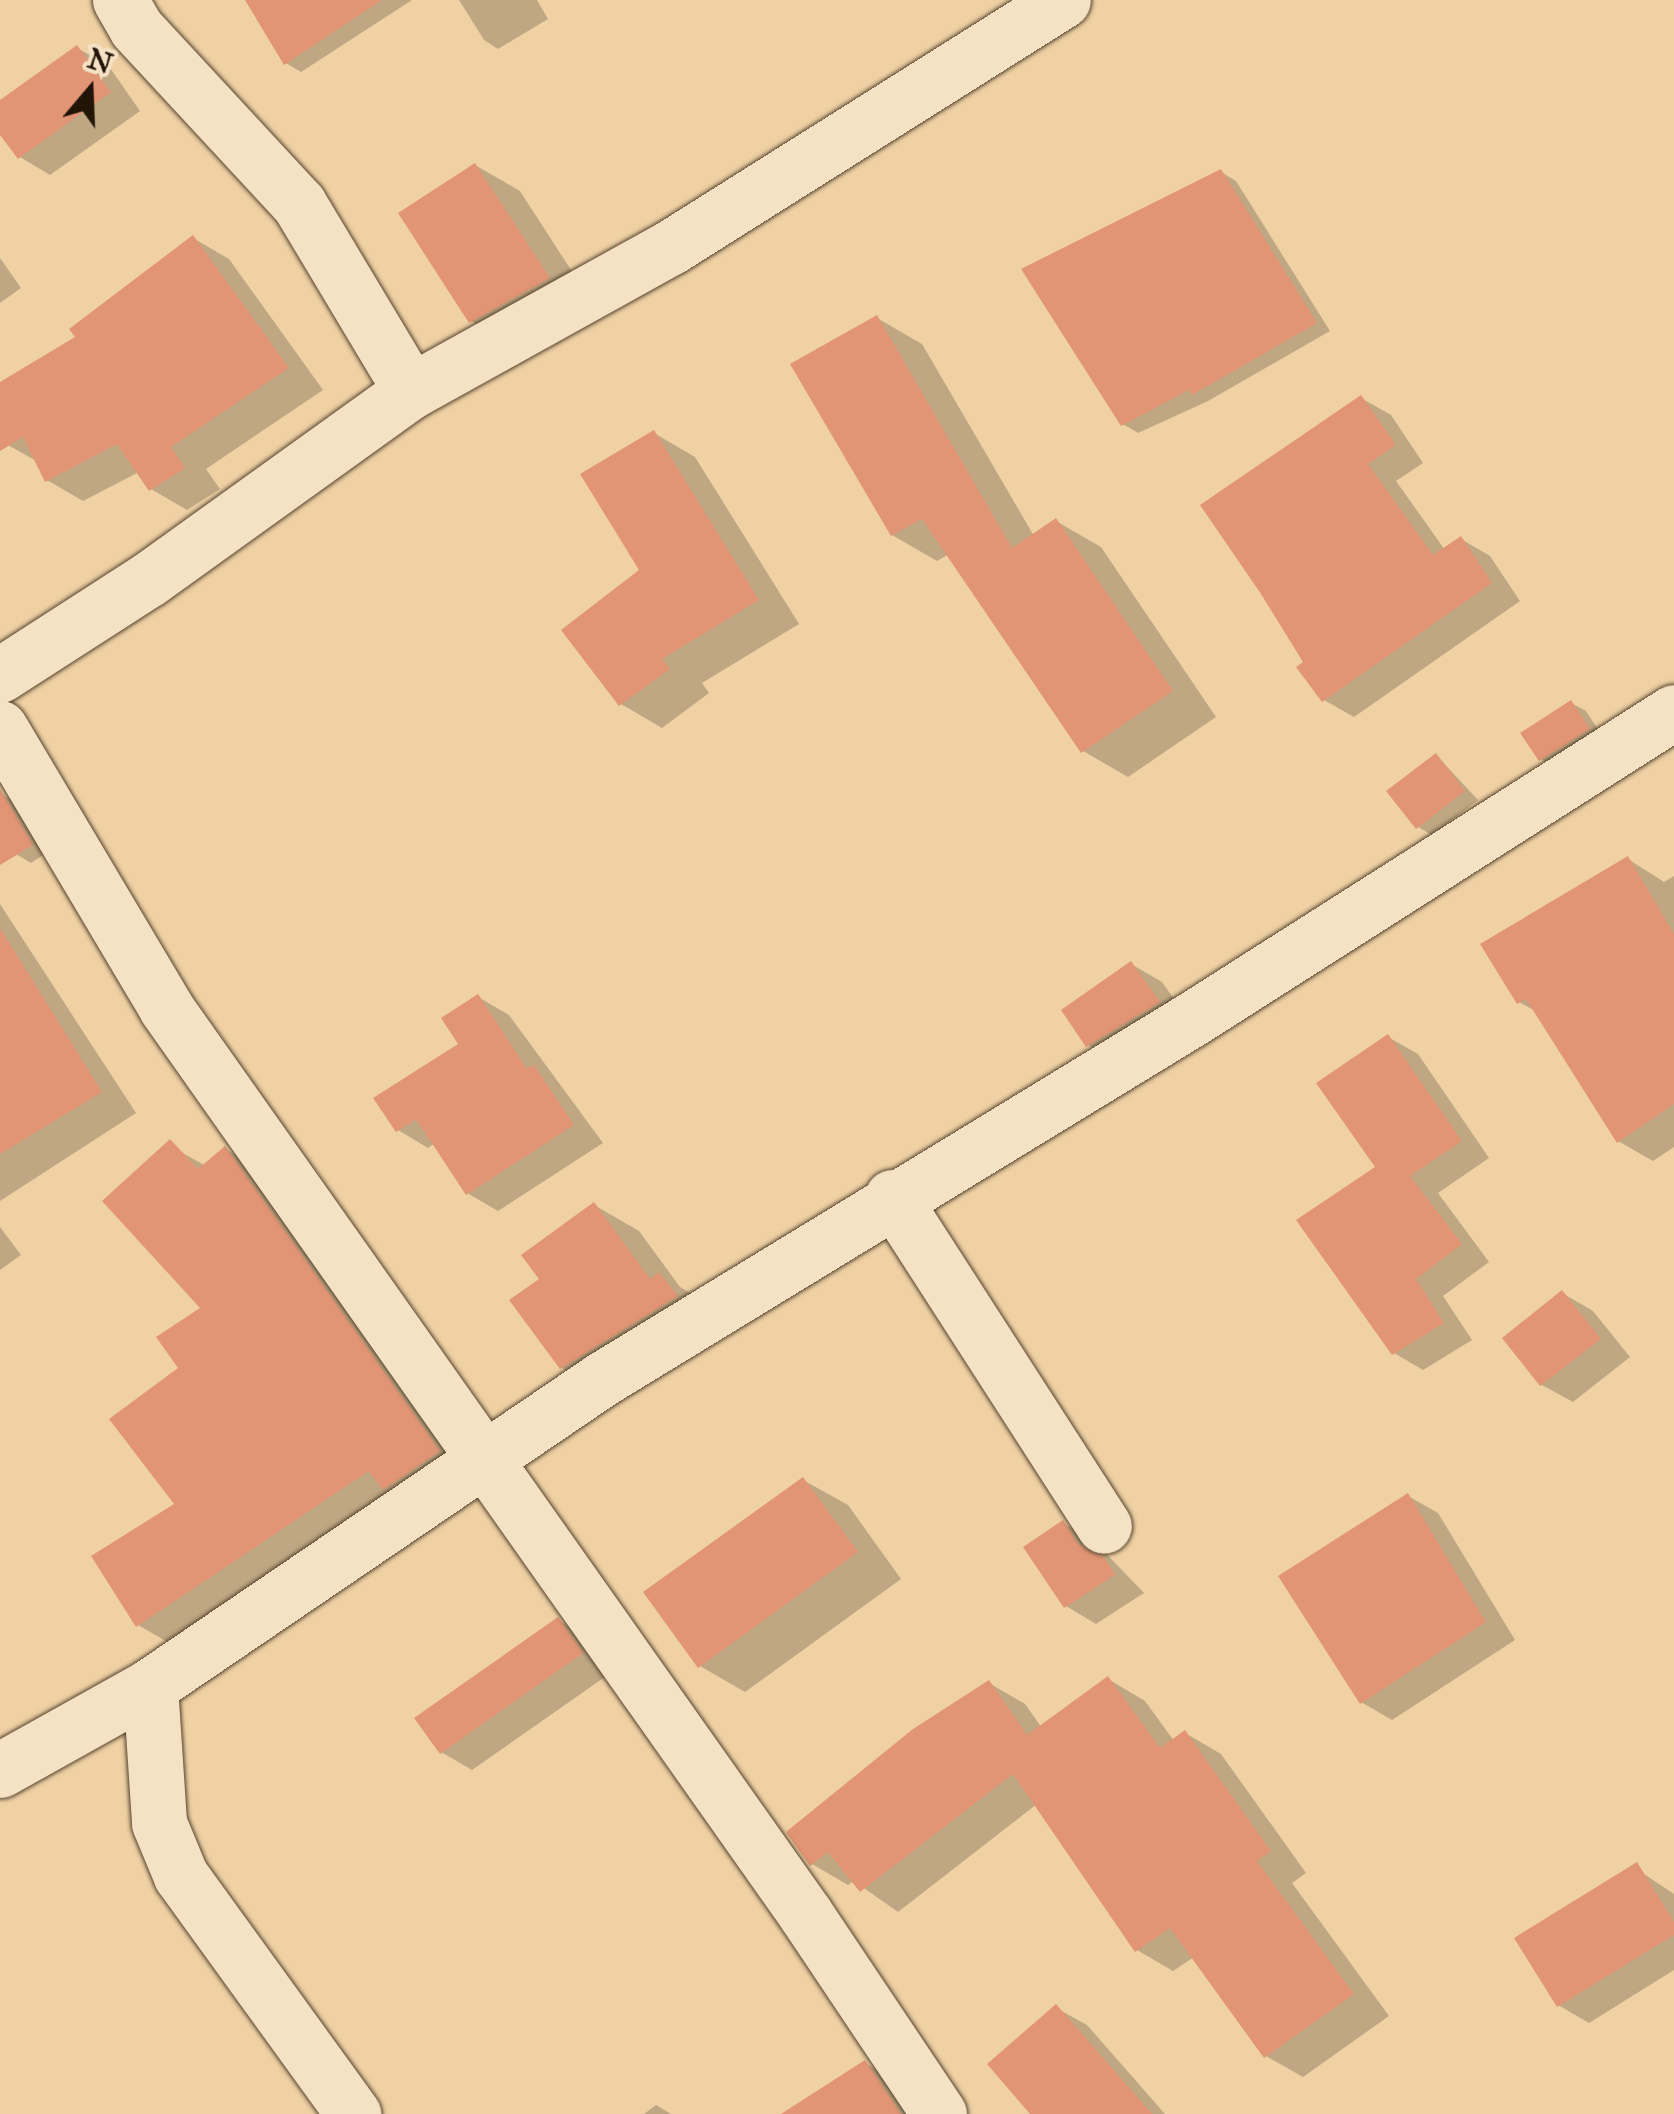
<!DOCTYPE html>
<style>
body{margin:0}
#map{position:relative;width:1674px;height:2114px;overflow:hidden;background:#efd1a4;font-family:"IM FELL Great Primer",serif}
div>[style]{position:absolute}
.shadow>*{inset:0;background:#0003}
.building>*{inset:0;background:#e29574}
.roads{filter:drop-shadow(0 0 2px #55442e) drop-shadow(0 0 2px #55442e)}
.minor>*{height:55px;margin:-27.5px;padding:0 27.5px;transform-origin:27.5px;border-radius:27.5px;background:#f5e1c4}
span{translate:-50% -50%;white-space:nowrap;text-align:center;line-height:1.15;-webkit-text-stroke:9px #f5e1c4;paint-order:stroke}
.north{position:absolute;left:40px;top:40px;width:100px;height:100px;-webkit-text-stroke:8px #f5e1c4;paint-order:stroke;rotate:19deg;font-size:28px;font-weight:700;line-height:40px;text-align:center;color:#221507}
.north::after{content:'';display:block;margin:auto;width:35px;height:45px;background:#221507;clip-path:polygon(50% 0,100% 100%,50% 72%,0 100%)}
</style>
<div id="map">
<div class="shadow">
<div style="clip-path:polygon(247px 0,412px 0,301px 72px,286px 63px)"></div>
<div style="clip-path:polygon(459px 0,537px 0,548px 19px,498px 49px,484px 40px)"></div>
<div style="clip-path:polygon(77px 48px,108px 65px,140px 111px,50px 175px,20px 157px,0 130px,0 103px)"></div>
<div style="clip-path:polygon(475px 165px,520px 191px,593px 304px,516px 347px,471px 321px)"></div>
<div style="clip-path:polygon(1221px 172px,1236px 181px,1330px 331px,1208px 401px,1138px 433px,1123px 424px)"></div>
<div style="clip-path:polygon(193px 238px,229px 259px,323px 390px,206px 469px,220px 489px,187px 510px,151px 489px,139px 472px,83px 501px,47px 480px,38px 462px,8px 445px,0 431px,0 385px,79px 338px)"></div>
<div style="clip-path:polygon(0 258px,21px 288px,0 303px)"></div>
<div style="clip-path:polygon(877px 318px,922px 344px,1034px 536px,1056px 521px,1101px 547px,1216px 717px,1128px 777px,1083px 751px,949px 554px,937px 561px,892px 535px)"></div>
<div style="clip-path:polygon(1361px 398px,1391px 415px,1423px 463px,1396px 481px,1445px 550px,1461px 539px,1490px 556px,1520px 601px,1354px 717px,1324px 700px,1306px 663px)"></div>
<div style="clip-path:polygon(654px 433px,695px 457px,799px 624px,702px 683px,709px 693px,662px 728px,621px 704px,564px 631px,643px 570px)"></div>
<div style="clip-path:polygon(1571px 703px,1586px 711px,1603px 737px,1555px 768px,1541px 759px)"></div>
<div style="clip-path:polygon(1437px 756px,1478px 800px,1432px 835px,1418px 827px)"></div>
<div style="clip-path:polygon(0 794px,16px 802px,46px 853px,31px 863px,16px 854px,0 829px)"></div>
<div style="clip-path:polygon(1628px 859px,1664px 882px,1674px 876px,1674px 1147px,1653px 1161px,1618px 1141px,1537px 1012px,1519px 1002px)"></div>
<div style="clip-path:polygon(0 904px,136px 1113px,0 1201px)"></div>
<div style="clip-path:polygon(1131px 964px,1162px 982px,1189px 1020px,1118px 1063px,1088px 1045px)"></div>
<div style="clip-path:polygon(478px 997px,509px 1015px,603px 1143px,498px 1211px,467px 1193px,435px 1143px,428px 1148px,398px 1130px,461px 1045px)"></div>
<div style="clip-path:polygon(1388px 1037px,1418px 1054px,1489px 1158px,1438px 1193px,1489px 1262px,1443px 1296px,1472px 1340px,1423px 1370px,1394px 1353px,1378px 1168px)"></div>
<div style="clip-path:polygon(225px 1149px,259px 1168px,472px 1471px,171px 1644px,138px 1625px,178px 1505px,182px 1369px,204px 1308px,177px 1150px,206px 1166px)"></div>
<div style="clip-path:polygon(594px 1205px,639px 1231px,680px 1287px,704px 1301px,607px 1394px,562px 1368px,543px 1280px)"></div>
<div style="clip-path:polygon(0 1227px,21px 1255px,0 1270px)"></div>
<div style="clip-path:polygon(1562px 1293px,1593px 1311px,1630px 1357px,1573px 1402px,1542px 1385px,1505px 1338px)"></div>
<div style="clip-path:polygon(803px 1480px,848px 1505px,901px 1579px,745px 1692px,700px 1666px)"></div>
<div style="clip-path:polygon(1408px 1496px,1438px 1513px,1515px 1640px,1392px 1720px,1361px 1702px)"></div>
<div style="clip-path:polygon(1063px 1523px,1094px 1541px,1144px 1593px,1096px 1624px,1066px 1606px)"></div>
<div style="clip-path:polygon(558px 1620px,588px 1638px,612px 1672px,472px 1770px,441px 1752px)"></div>
<div style="clip-path:polygon(1108px 1679px,1145px 1701px,1174px 1741px,1185px 1733px,1221px 1754px,1306px 1873px,1292px 1883px,1389px 2016px,1303px 2077px,1266px 2056px,1194px 1957px,1173px 1971px,1137px 1950px,1037px 1804px,898px 1912px,854px 1881px,848px 1885px,812px 1864px,989px 1683px,1025px 1704px,1042px 1728px)"></div>
<div style="clip-path:polygon(1641px 1872px,1674px 1894px,1674px 1970px,1589px 2023px,1558px 2005px)"></div>
<div style="clip-path:polygon(1056px 2008px,1087px 2025px,1165px 2114px,1034px 2114px)"></div>
<div style="clip-path:polygon(865px 2063px,904px 2085px,923px 2114px,786px 2114px)"></div>
<div style="clip-path:polygon(656px 2105px,671px 2114px,644px 2114px)"></div>
</div>
<div class="building">
<div style="clip-path:polygon(245px 0,382px 0,284px 65px)"></div>
<div style="clip-path:polygon(77px 45px,111px 92px,18px 159px,0 135px,0 100px)"></div>
<div style="clip-path:polygon(475px 163px,550px 278px,469px 323px,398px 213px)"></div>
<div style="clip-path:polygon(1221px 169px,1317px 323px,1192px 395px,1189px 390px,1121px 426px,1021px 269px)"></div>
<div style="clip-path:polygon(193px 235px,289px 368px,171px 447px,185px 468px,149px 491px,117px 444px,45px 482px,23px 437px,0 451px,0 382px,75px 337px,69px 329px)"></div>
<div style="clip-path:polygon(877px 315px,1012px 548px,1056px 518px,1173px 691px,1081px 753px,922px 519px,891px 536px,790px 364px)"></div>
<div style="clip-path:polygon(1361px 395px,1396px 445px,1368px 464px,1433px 555px,1461px 536px,1492px 583px,1322px 702px,1296px 667px,1303px 662px,1261px 594px,1200px 505px)"></div>
<div style="clip-path:polygon(654px 430px,759px 600px,662px 659px,670px 669px,619px 706px,561px 630px,639px 570px,580px 474px)"></div>
<div style="clip-path:polygon(1571px 700px,1590px 729px,1539px 761px,1520px 733px)"></div>
<div style="clip-path:polygon(1436px 753px,1465px 791px,1416px 829px,1386px 791px)"></div>
<div style="clip-path:polygon(0 789px,33px 845px,0 865px)"></div>
<div style="clip-path:polygon(1628px 856px,1674px 934px,1674px 1104px,1617px 1143px,1526px 999px,1517px 1004px,1480px 944px)"></div>
<div style="clip-path:polygon(0 928px,102px 1092px,0 1154px)"></div>
<div style="clip-path:polygon(1131px 961px,1160px 1002px,1086px 1047px,1061px 1010px)"></div>
<div style="clip-path:polygon(478px 994px,527px 1069px,534px 1065px,574px 1125px,466px 1195px,416px 1119px,396px 1132px,373px 1098px,458px 1044px,441px 1018px)"></div>
<div style="clip-path:polygon(1388px 1034px,1462px 1141px,1410px 1176px,1462px 1244px,1416px 1279px,1444px 1323px,1392px 1355px,1296px 1220px,1375px 1167px,1316px 1083px)"></div>
<div style="clip-path:polygon(170px 1139px,198px 1169px,225px 1146px,440px 1451px,383px 1490px,369px 1471px,136px 1627px,91px 1556px,174px 1504px,109px 1419px,178px 1368px,156px 1337px,200px 1308px,102px 1201px)"></div>
<div style="clip-path:polygon(594px 1202px,650px 1279px,659px 1272px,678px 1296px,560px 1369px,509px 1300px,539px 1279px,521px 1255px)"></div>
<div style="clip-path:polygon(1562px 1290px,1601px 1339px,1540px 1386px,1502px 1338px)"></div>
<div style="clip-path:polygon(803px 1477px,858px 1552px,698px 1668px,643px 1592px)"></div>
<div style="clip-path:polygon(1408px 1493px,1486px 1622px,1360px 1704px,1278px 1576px)"></div>
<div style="clip-path:polygon(1063px 1520px,1078px 1544px,1104px 1557px,1115px 1575px,1064px 1608px,1023px 1547px)"></div>
<div style="clip-path:polygon(558px 1617px,583px 1653px,440px 1754px,414px 1718px)"></div>
<div style="clip-path:polygon(1108px 1676px,1160px 1748px,1185px 1730px,1271px 1851px,1257px 1861px,1354px 1994px,1264px 2058px,1170px 1928px,1135px 1952px,1013px 1774px,860px 1892px,828px 1852px,810px 1866px,786px 1832px,913px 1729px,989px 1680px,1027px 1735px)"></div>
<div style="clip-path:polygon(1637px 1862px,1674px 1922px,1674px 1935px,1557px 2007px,1514px 1938px)"></div>
<div style="clip-path:polygon(1056px 2004px,1152px 2114px,1030px 2114px,987px 2064px)"></div>
<div style="clip-path:polygon(865px 2060px,901px 2114px,781px 2114px)"></div>
</div>
<div class="roads">
<div class="minor">
<div style="left:120px;top:0;width:32px;rotate:60deg"></div>
<div style="left:136px;top:28px;width:240px;rotate:47.2deg"></div>
<div style="left:299px;top:204px;width:218px;rotate:59.1deg"></div>
<div style="left:0;top:675px;width:177px;rotate:-32.8deg"></div>
<div style="left:149px;top:579px;width:322px;rotate:-35.7deg"></div>
<div style="left:411px;top:391px;width:297px;rotate:-29deg"></div>
<div style="left:671px;top:247px;width:463px;rotate:-32.2deg"></div>
<div style="left:0;top:728px;width:326px;rotate:59.3deg"></div>
<div style="left:166px;top:1008px;width:1110px;rotate:54.79deg"></div>
<div style="left:806px;top:1915px;width:239px;rotate:56.2deg"></div>
<div style="left:892px;top:1197px;width:391px;rotate:57.2deg"></div>
<div style="left:150px;top:1686px;width:137px;rotate:86.2deg"></div>
<div style="left:159px;top:1823px;width:57px;rotate:67.5deg"></div>
<div style="left:181px;top:1876px;width:294px;rotate:54.1deg"></div>
<div style="left:0;top:1770px;width:172px;rotate:-29.2deg"></div>
<div style="left:150px;top:1686px;width:546px;rotate:-34.18deg"></div>
<div style="left:602px;top:1379px;width:691px;rotate:-31.39deg"></div>
<div style="left:1192px;top:1019px;width:571px;rotate:-32.49deg"></div>
</div>
</div>
<div class="north">N</div>
</div>
